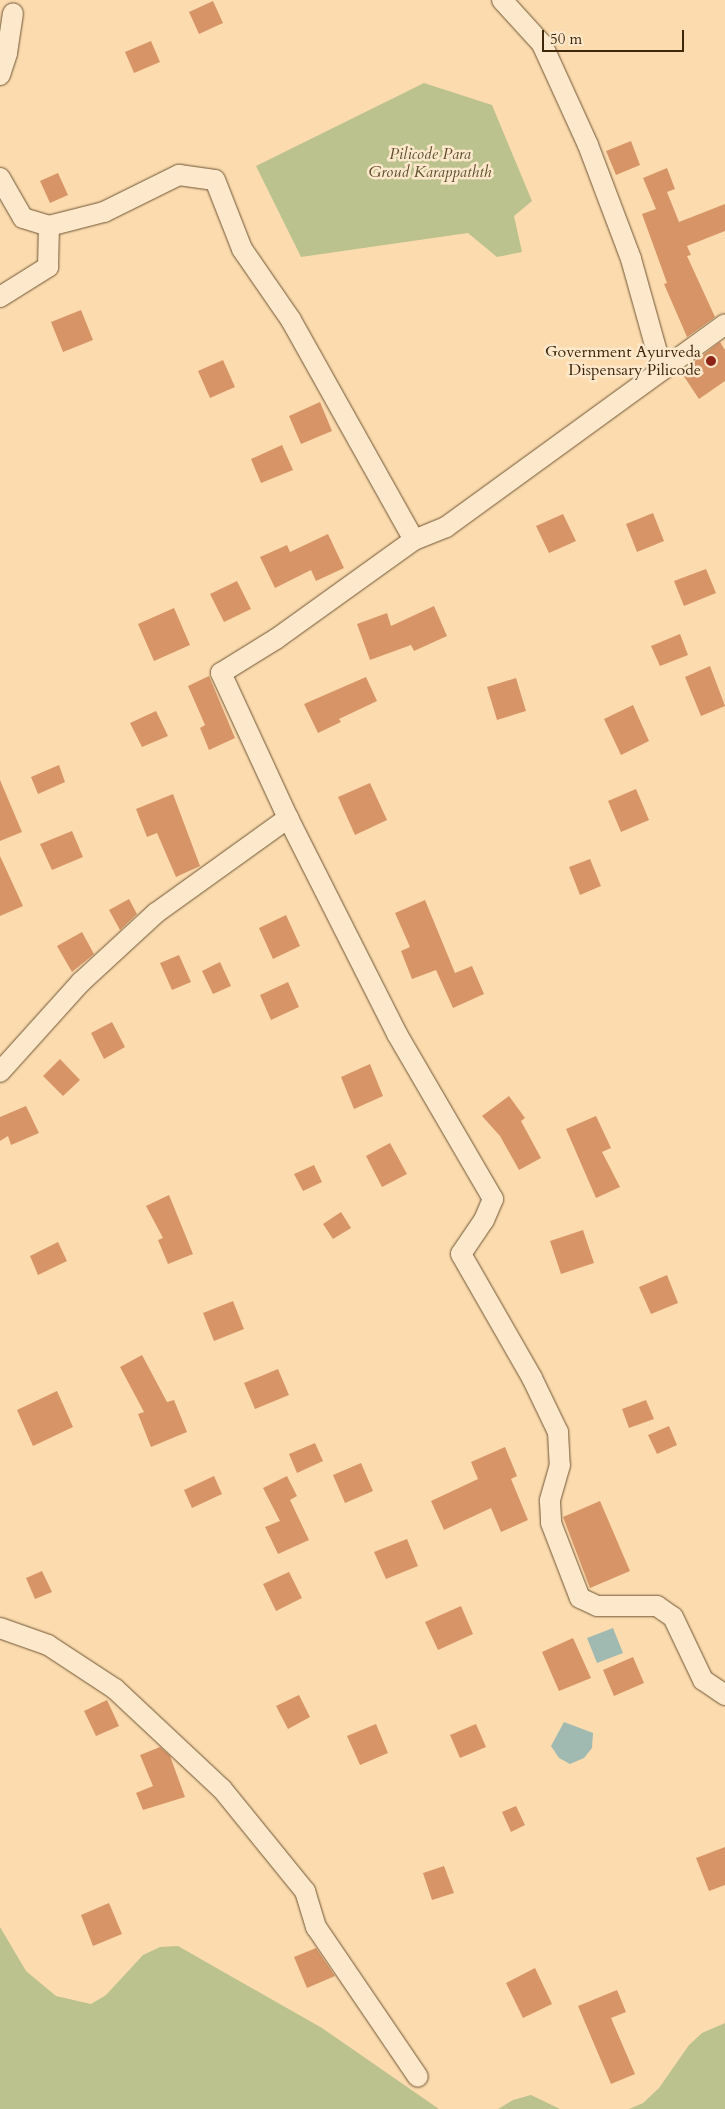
<!DOCTYPE html>
<style>
body{margin:0}
#map{position:relative;width:725px;height:2109px;overflow:hidden;background:#fcdcaf;font-family:Cardo,serif}
div>[style]{position:absolute}
.green>*{inset:0;background:#bbc28e}
.water>*{inset:0;background:#a0bab2}
.building>*{inset:0;background:#d79467}
.roads{filter:drop-shadow(0 0 1px #6f5433) drop-shadow(0 0 1px #6f5433)}
.minor>*{height:20px;margin:-10px;padding:0 10px;transform-origin:10px;border-radius:10px;background:#fde8cb}
.dots>*{width:14px;height:14px;translate:-50% -50%;box-sizing:border-box;border:2px solid #fde8cb;border-radius:50%}
span{translate:-50% -50%;white-space:nowrap;text-align:center;line-height:1.15;-webkit-text-stroke:5px #fde8cb;paint-order:stroke}
.park-label{font-size:16px;color:#5f4e2b;font-style:italic}
.poi-label{font-size:16px;color:#40270a}
.right{translate:-100% -50%;text-align:right}
.scale{position:absolute;left:542px;top:30px;width:142px;height:22px;box-sizing:border-box;border:2px solid #40270a;border-top:0;padding-left:6px;font-size:15px;line-height:18px;white-space:nowrap;color:#40270a;-webkit-text-stroke:4px #fde8cb;paint-order:stroke}
</style>
<div id="map">
<div class="green">
<div style="clip-path:polygon(424px 83px,492px 105px,532px 201px,514px 216px,522px 252px,497px 257px,468px 233px,301px 257px,256px 166px)"></div>
<div style="clip-path:polygon(0 1927px,26px 1971px,56px 1996px,91px 2004px,106px 1995px,143px 1955px,160px 1947px,178px 1946px,322px 2028px,439px 2109px,0 2109px)"></div>
<div style="clip-path:polygon(725px 2023px,725px 2109px,629px 2109px,643px 2103px,659px 2088px,689px 2045px,702px 2033px)"></div>
<div style="clip-path:polygon(531px 2095px,560px 2109px,498px 2109px,513px 2100px)"></div>
</div>
<div class="water">
<div style="clip-path:polygon(613px 1628px,623px 1653px,597px 1663px,587px 1638px)"></div>
<div style="clip-path:polygon(564px 1722px,593px 1733px,592px 1748px,584px 1758px,570px 1764px,559px 1758px,551px 1746px)"></div>
</div>
<div class="building">
<div style="clip-path:polygon(213px 1px,223px 23px,199px 34px,189px 12px)"></div>
<div style="clip-path:polygon(151px 41px,160px 62px,134px 73px,125px 52px)"></div>
<div style="clip-path:polygon(631px 141px,640px 165px,616px 175px,606px 151px)"></div>
<div style="clip-path:polygon(667px 168px,675px 189px,667px 192px,679px 222px,725px 204px,725px 231px,687px 246px,691px 255px,687px 256px,715px 317px,687px 337px,664px 284px,667px 283px,642px 214px,656px 209px,643px 178px)"></div>
<div style="clip-path:polygon(58px 173px,68px 195px,50px 203px,40px 181px)"></div>
<div style="clip-path:polygon(81px 310px,93px 340px,63px 352px,51px 322px)"></div>
<div style="clip-path:polygon(720px 342px,725px 350px,725px 381px,699px 399px,681px 372px)"></div>
<div style="clip-path:polygon(223px 360px,235px 387px,210px 398px,198px 371px)"></div>
<div style="clip-path:polygon(320px 402px,332px 431px,301px 444px,289px 416px)"></div>
<div style="clip-path:polygon(282px 445px,293px 470px,261px 483px,251px 459px)"></div>
<div style="clip-path:polygon(653px 513px,664px 541px,637px 552px,626px 524px)"></div>
<div style="clip-path:polygon(563px 514px,576px 541px,549px 553px,536px 526px)"></div>
<div style="clip-path:polygon(328px 534px,344px 568px,316px 581px,311px 570px,275px 588px,260px 557px,287px 545px,290px 552px)"></div>
<div style="clip-path:polygon(706px 569px,716px 593px,684px 606px,674px 581px)"></div>
<div style="clip-path:polygon(237px 581px,251px 609px,224px 622px,210px 594px)"></div>
<div style="clip-path:polygon(434px 606px,447px 636px,414px 651px,411px 645px,370px 660px,357px 624px,387px 613px,391px 626px)"></div>
<div style="clip-path:polygon(174px 608px,190px 645px,154px 661px,138px 624px)"></div>
<div style="clip-path:polygon(680px 634px,688px 655px,660px 666px,651px 646px)"></div>
<div style="clip-path:polygon(710px 666px,725px 706px,701px 716px,685px 677px)"></div>
<div style="clip-path:polygon(209px 676px,235px 738px,209px 750px,200px 728px,205px 725px,188px 686px)"></div>
<div style="clip-path:polygon(366px 677px,377px 701px,339px 719px,341px 722px,318px 733px,304px 704px)"></div>
<div style="clip-path:polygon(516px 678px,526px 711px,497px 720px,487px 687px)"></div>
<div style="clip-path:polygon(633px 705px,649px 741px,621px 755px,604px 719px)"></div>
<div style="clip-path:polygon(156px 711px,168px 736px,142px 747px,130px 723px)"></div>
<div style="clip-path:polygon(59px 765px,65px 782px,38px 794px,31px 777px)"></div>
<div style="clip-path:polygon(0 780px,22px 832px,0 841px)"></div>
<div style="clip-path:polygon(370px 783px,387px 820px,355px 835px,338px 797px)"></div>
<div style="clip-path:polygon(636px 789px,649px 820px,621px 832px,608px 801px)"></div>
<div style="clip-path:polygon(173px 794px,200px 866px,176px 877px,157px 833px,147px 837px,136px 809px)"></div>
<div style="clip-path:polygon(72px 831px,83px 857px,52px 870px,40px 844px)"></div>
<div style="clip-path:polygon(0 856px,23px 906px,0 916px)"></div>
<div style="clip-path:polygon(590px 859px,601px 886px,580px 895px,569px 867px)"></div>
<div style="clip-path:polygon(129px 899px,137px 914px,120px 930px,109px 910px)"></div>
<div style="clip-path:polygon(425px 900px,455px 973px,472px 966px,484px 994px,453px 1008px,436px 970px,412px 979px,401px 951px,410px 947px,395px 913px)"></div>
<div style="clip-path:polygon(286px 915px,300px 946px,273px 959px,259px 928px)"></div>
<div style="clip-path:polygon(82px 932px,94px 954px,72px 972px,57px 946px)"></div>
<div style="clip-path:polygon(179px 955px,191px 982px,172px 990px,160px 963px)"></div>
<div style="clip-path:polygon(220px 962px,231px 986px,213px 994px,202px 971px)"></div>
<div style="clip-path:polygon(288px 982px,299px 1007px,271px 1020px,260px 995px)"></div>
<div style="clip-path:polygon(112px 1022px,125px 1047px,104px 1059px,91px 1033px)"></div>
<div style="clip-path:polygon(60px 1059px,80px 1080px,63px 1096px,43px 1076px)"></div>
<div style="clip-path:polygon(370px 1064px,383px 1096px,354px 1109px,341px 1077px)"></div>
<div style="clip-path:polygon(509px 1096px,525px 1118px,521px 1121px,541px 1158px,519px 1170px,500px 1136px,482px 1116px)"></div>
<div style="clip-path:polygon(26px 1106px,39px 1133px,11px 1145px,8px 1136px,0 1141px,0 1117px)"></div>
<div style="clip-path:polygon(596px 1116px,611px 1148px,602px 1152px,620px 1187px,596px 1198px,566px 1129px)"></div>
<div style="clip-path:polygon(390px 1143px,407px 1174px,382px 1187px,366px 1156px)"></div>
<div style="clip-path:polygon(314px 1165px,322px 1182px,303px 1191px,294px 1174px)"></div>
<div style="clip-path:polygon(169px 1195px,193px 1254px,168px 1264px,158px 1240px,163px 1238px,146px 1206px)"></div>
<div style="clip-path:polygon(341px 1212px,351px 1228px,333px 1239px,323px 1224px)"></div>
<div style="clip-path:polygon(583px 1230px,594px 1263px,561px 1274px,550px 1241px)"></div>
<div style="clip-path:polygon(58px 1242px,67px 1261px,38px 1275px,30px 1256px)"></div>
<div style="clip-path:polygon(667px 1275px,678px 1303px,651px 1314px,639px 1287px)"></div>
<div style="clip-path:polygon(233px 1301px,244px 1329px,214px 1341px,203px 1313px)"></div>
<div style="clip-path:polygon(142px 1355px,167px 1402px,174px 1400px,187px 1432px,151px 1447px,138px 1414px,144px 1412px,120px 1367px)"></div>
<div style="clip-path:polygon(278px 1369px,289px 1395px,255px 1409px,244px 1383px)"></div>
<div style="clip-path:polygon(57px 1391px,73px 1427px,33px 1446px,17px 1410px)"></div>
<div style="clip-path:polygon(646px 1400px,654px 1419px,629px 1428px,622px 1409px)"></div>
<div style="clip-path:polygon(669px 1426px,677px 1445px,657px 1454px,648px 1435px)"></div>
<div style="clip-path:polygon(315px 1443px,323px 1461px,297px 1473px,289px 1454px)"></div>
<div style="clip-path:polygon(505px 1447px,517px 1476px,511px 1479px,528px 1520px,501px 1532px,491px 1508px,444px 1530px,431px 1501px,478px 1479px,471px 1462px)"></div>
<div style="clip-path:polygon(361px 1463px,373px 1491px,345px 1503px,333px 1475px)"></div>
<div style="clip-path:polygon(214px 1476px,222px 1494px,192px 1508px,184px 1490px)"></div>
<div style="clip-path:polygon(287px 1476px,297px 1496px,290px 1500px,309px 1540px,278px 1554px,265px 1527px,280px 1521px,263px 1488px)"></div>
<div style="clip-path:polygon(600px 1501px,630px 1571px,590px 1588px,563px 1517px)"></div>
<div style="clip-path:polygon(407px 1539px,418px 1566px,386px 1579px,374px 1552px)"></div>
<div style="clip-path:polygon(42px 1571px,52px 1592px,35px 1599px,26px 1578px)"></div>
<div style="clip-path:polygon(289px 1572px,302px 1598px,276px 1611px,263px 1584px)"></div>
<div style="clip-path:polygon(461px 1606px,473px 1634px,438px 1650px,425px 1622px)"></div>
<div style="clip-path:polygon(573px 1638px,591px 1678px,559px 1691px,542px 1652px)"></div>
<div style="clip-path:polygon(633px 1657px,644px 1683px,614px 1696px,603px 1670px)"></div>
<div style="clip-path:polygon(299px 1695px,310px 1717px,288px 1729px,276px 1706px)"></div>
<div style="clip-path:polygon(107px 1700px,119px 1726px,96px 1736px,84px 1711px)"></div>
<div style="clip-path:polygon(376px 1724px,388px 1753px,360px 1765px,347px 1736px)"></div>
<div style="clip-path:polygon(476px 1724px,486px 1747px,460px 1758px,450px 1735px)"></div>
<div style="clip-path:polygon(160px 1747px,170px 1756px,185px 1797px,143px 1810px,136px 1793px,153px 1786px,140px 1755px)"></div>
<div style="clip-path:polygon(516px 1806px,525px 1825px,511px 1832px,502px 1812px)"></div>
<div style="clip-path:polygon(725px 1847px,725px 1885px,709px 1891px,696px 1858px)"></div>
<div style="clip-path:polygon(444px 1866px,454px 1893px,432px 1900px,423px 1873px)"></div>
<div style="clip-path:polygon(109px 1903px,122px 1934px,93px 1946px,81px 1915px)"></div>
<div style="clip-path:polygon(316px 1948px,335px 1976px,307px 1988px,294px 1957px)"></div>
<div style="clip-path:polygon(535px 1968px,552px 2004px,523px 2018px,506px 1983px)"></div>
<div style="clip-path:polygon(617px 1990px,626px 2012px,611px 2018px,635px 2074px,611px 2084px,578px 2006px)"></div>
</div>
<div class="roads">
<div class="minor">
<div style="left:502px;top:0;width:59px;rotate:47.7deg"></div>
<div style="left:542px;top:44px;width:111px;rotate:65.5deg"></div>
<div style="left:588px;top:145px;width:122px;rotate:69.3deg"></div>
<div style="left:631px;top:259px;width:115px;rotate:74.4deg"></div>
<div style="left:0;top:75px;width:23px;rotate:-72deg"></div>
<div style="left:7px;top:53px;width:40px;rotate:-81.5deg"></div>
<div style="left:0;top:178px;width:46px;rotate:60.1deg"></div>
<div style="left:23px;top:218px;width:27px;rotate:17deg"></div>
<div style="left:49px;top:226px;width:57px;rotate:-14.3deg"></div>
<div style="left:104px;top:212px;width:84px;rotate:-26.3deg"></div>
<div style="left:179px;top:175px;width:36px;rotate:8deg"></div>
<div style="left:215px;top:180px;width:74px;rotate:68.6deg"></div>
<div style="left:242px;top:249px;width:86px;rotate:55.4deg"></div>
<div style="left:291px;top:320px;width:252px;rotate:60.8deg"></div>
<div style="left:0;top:297px;width:57px;rotate:-32deg"></div>
<div style="left:48px;top:267px;width:41px;rotate:-88.6deg"></div>
<div style="left:288px;top:818px;width:242px;rotate:63.2deg"></div>
<div style="left:397px;top:1034px;width:191px;rotate:59.8deg"></div>
<div style="left:493px;top:1199px;width:23px;rotate:113deg"></div>
<div style="left:484px;top:1220px;width:41px;rotate:124.1deg"></div>
<div style="left:461px;top:1254px;width:143px;rotate:60.2deg"></div>
<div style="left:532px;top:1378px;width:60px;rotate:64.3deg"></div>
<div style="left:558px;top:1432px;width:33px;rotate:87deg"></div>
<div style="left:560px;top:1465px;width:37px;rotate:106deg"></div>
<div style="left:550px;top:1501px;width:22px;rotate:87deg"></div>
<div style="left:551px;top:1523px;width:80px;rotate:68.9deg"></div>
<div style="left:580px;top:1598px;width:19px;rotate:25deg"></div>
<div style="left:597px;top:1606px;width:60px"></div>
<div style="left:657px;top:1606px;width:19px;rotate:35deg"></div>
<div style="left:673px;top:1617px;width:70px;rotate:64.5deg"></div>
<div style="left:703px;top:1680px;width:27px;rotate:34deg"></div>
<div style="left:0;top:1072px;width:121px;rotate:-48deg"></div>
<div style="left:81px;top:982px;width:102px;rotate:-42.6deg"></div>
<div style="left:156px;top:913px;width:163px;rotate:-35.7deg"></div>
<div style="left:288px;top:818px;width:160px;rotate:-114.8deg"></div>
<div style="left:221px;top:673px;width:65px;rotate:-31.7deg"></div>
<div style="left:276px;top:639px;width:170px;rotate:-35.7deg"></div>
<div style="left:414px;top:540px;width:35px;rotate:-22deg"></div>
<div style="left:446px;top:527px;width:345px;rotate:-36deg"></div>
<div style="left:0;top:1628px;width:51px;rotate:19.5deg"></div>
<div style="left:48px;top:1645px;width:80px;rotate:33.3deg"></div>
<div style="left:115px;top:1689px;width:146px;rotate:43.1deg"></div>
<div style="left:222px;top:1789px;width:132px;rotate:50.9deg"></div>
<div style="left:305px;top:1891px;width:38px;rotate:73deg"></div>
<div style="left:316px;top:1927px;width:181px;rotate:55.8deg"></div>
</div>
</div>
<div class="dots">
<div style="left:711px;top:361px;background:#8f2418"></div>
</div>
<div class="park-label">
<span style="left:430px;top:163px">Pilicode Para<br>Groud Karappathth</span>
</div>
<div class="poi-label">
<span class="right" style="left:701px;top:361px">Government Ayurveda<br>Dispensary Pilicode</span>
</div>
<div class="scale">50 m</div>
</div>
